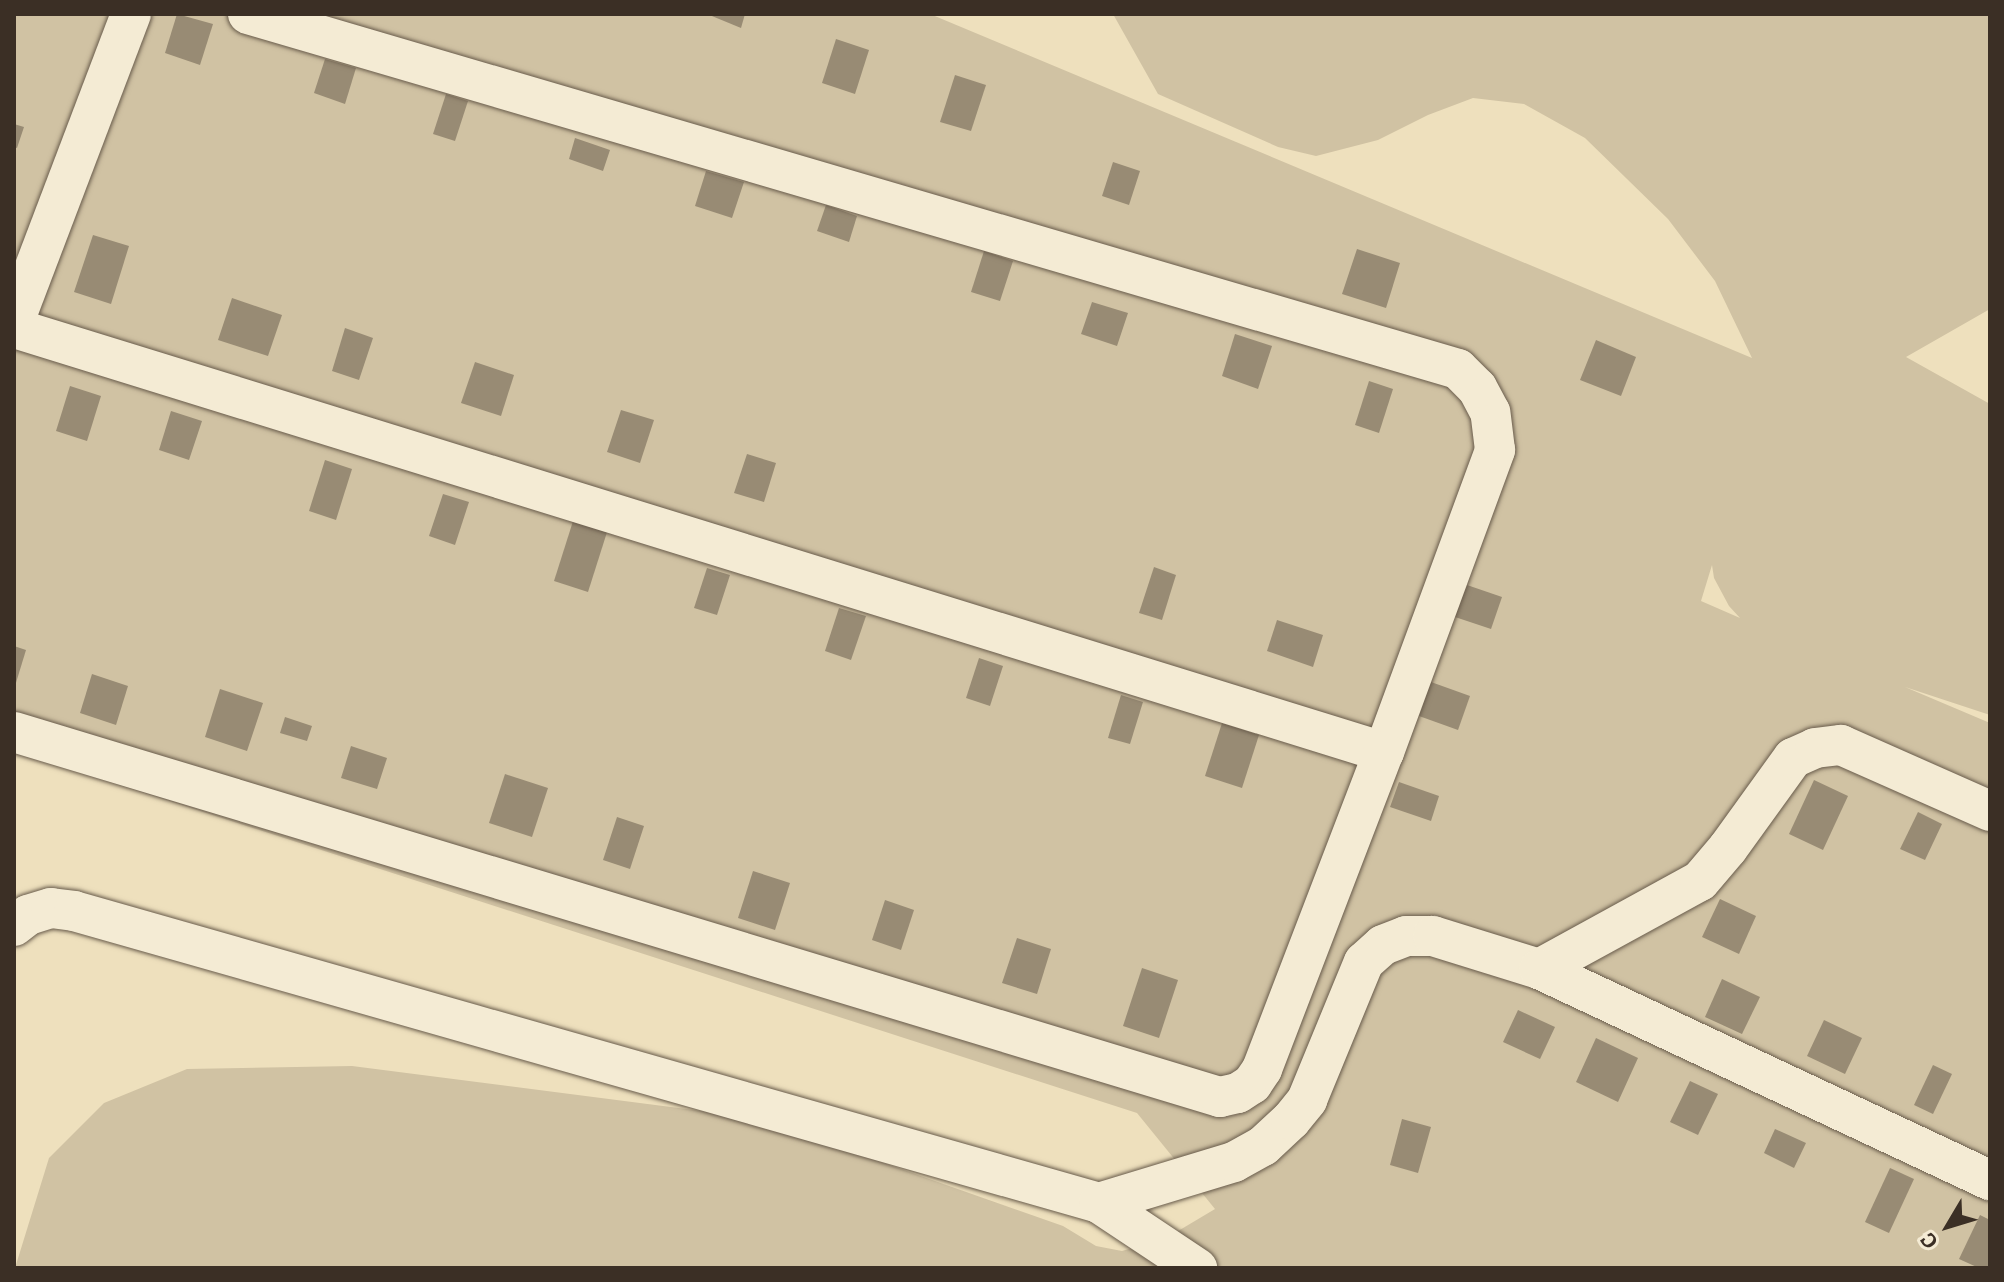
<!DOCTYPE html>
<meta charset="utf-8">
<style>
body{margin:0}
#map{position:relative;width:2004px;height:1282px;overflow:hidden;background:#eee0bd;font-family:Alegreya,serif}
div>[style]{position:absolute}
.green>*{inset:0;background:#d0c2a3}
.building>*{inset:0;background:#988b74}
.roads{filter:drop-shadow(0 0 2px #685b4b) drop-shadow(0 0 2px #685b4b)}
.minor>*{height:40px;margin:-20px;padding:0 20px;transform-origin:20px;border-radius:20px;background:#f4ebd4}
span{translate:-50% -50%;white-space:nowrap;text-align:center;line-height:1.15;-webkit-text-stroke:8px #f4ebd4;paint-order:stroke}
.frame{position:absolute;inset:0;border:16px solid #3b2f25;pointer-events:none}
.north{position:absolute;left:1908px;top:1186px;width:80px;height:80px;-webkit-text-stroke:6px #f4ebd4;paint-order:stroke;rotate:232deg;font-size:22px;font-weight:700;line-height:32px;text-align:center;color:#3b2f25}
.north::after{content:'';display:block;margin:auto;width:28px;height:36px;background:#3b2f25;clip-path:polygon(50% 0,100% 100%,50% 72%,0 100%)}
</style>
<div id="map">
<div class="green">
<div style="clip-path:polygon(evenodd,14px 14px,930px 14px,1752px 358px,1715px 281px,1668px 219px,1585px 138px,1524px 104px,1473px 98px,1428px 115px,1378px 140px,1316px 156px,1278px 147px,1158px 94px,1113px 14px,1990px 14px,1990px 309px,1906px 357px,1990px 404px,1990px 715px,1905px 687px,1990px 723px,1990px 1268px,15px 1268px,49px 1158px,104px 1103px,187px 1069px,352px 1066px,756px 1118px,1063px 1226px,1096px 1246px,1122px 1251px,1168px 1237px,1215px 1209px,1137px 1113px,14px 751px,14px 14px,1712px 565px,1714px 578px,1729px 606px,1740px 618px,1701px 601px,1712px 565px)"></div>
</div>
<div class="building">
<div style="clip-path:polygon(177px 14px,213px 24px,200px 65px,165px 53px)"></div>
<div style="clip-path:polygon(707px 14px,745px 14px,741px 28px)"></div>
<div style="clip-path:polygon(836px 39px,869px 50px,855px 94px,822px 83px)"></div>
<div style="clip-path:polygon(325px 59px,356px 68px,345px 104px,314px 93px)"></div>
<div style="clip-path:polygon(955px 75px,986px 85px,971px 131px,940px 122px)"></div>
<div style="clip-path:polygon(446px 94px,468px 101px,455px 141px,433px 134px)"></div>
<div style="clip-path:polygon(14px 124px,24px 127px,17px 148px,14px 147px)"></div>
<div style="clip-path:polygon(575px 138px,610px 150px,603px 171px,569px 159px)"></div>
<div style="clip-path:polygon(1113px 162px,1140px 171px,1129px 205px,1102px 196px)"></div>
<div style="clip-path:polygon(706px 171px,744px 182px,732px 218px,695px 206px)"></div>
<div style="clip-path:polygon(826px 205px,857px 216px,849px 242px,817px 231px)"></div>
<div style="clip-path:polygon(93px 235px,129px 246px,111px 304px,74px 292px)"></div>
<div style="clip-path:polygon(1357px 249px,1400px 263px,1386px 308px,1342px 294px)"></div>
<div style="clip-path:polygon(984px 251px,1013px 261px,1000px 301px,971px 292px)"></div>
<div style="clip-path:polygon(232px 298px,282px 315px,268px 356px,218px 340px)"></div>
<div style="clip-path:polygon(1092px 302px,1128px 313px,1117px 346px,1081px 334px)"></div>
<div style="clip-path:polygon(345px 328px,373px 338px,359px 380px,332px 371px)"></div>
<div style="clip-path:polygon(1235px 334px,1272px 346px,1258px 389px,1222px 376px)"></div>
<div style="clip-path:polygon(1596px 340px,1636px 357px,1621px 396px,1580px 380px)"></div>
<div style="clip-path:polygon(475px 362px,514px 375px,501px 416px,461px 403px)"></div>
<div style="clip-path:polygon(1369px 381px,1393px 389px,1379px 433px,1355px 425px)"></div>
<div style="clip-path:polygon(70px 386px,101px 396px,87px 441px,56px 431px)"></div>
<div style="clip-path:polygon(621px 410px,654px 420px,640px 463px,607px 452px)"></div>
<div style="clip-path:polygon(171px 411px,202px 421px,189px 460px,159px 450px)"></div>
<div style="clip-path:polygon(747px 454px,776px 463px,764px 502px,734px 493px)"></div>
<div style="clip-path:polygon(325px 460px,352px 469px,336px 520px,309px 511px)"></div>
<div style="clip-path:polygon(443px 494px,469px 502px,455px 545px,429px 536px)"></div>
<div style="clip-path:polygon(574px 518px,608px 529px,588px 592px,554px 581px)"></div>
<div style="clip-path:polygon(1154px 567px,1176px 575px,1162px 620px,1139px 613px)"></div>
<div style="clip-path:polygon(707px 568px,730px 575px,717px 615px,694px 608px)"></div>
<div style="clip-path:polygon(1467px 585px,1502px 597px,1491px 629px,1455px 617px)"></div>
<div style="clip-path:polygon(839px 608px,866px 616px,851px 660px,825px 651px)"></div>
<div style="clip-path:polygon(1277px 620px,1323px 635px,1313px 667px,1267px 651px)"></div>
<div style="clip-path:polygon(14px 646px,26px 650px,15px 686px,14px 686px)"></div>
<div style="clip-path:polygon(979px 658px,1003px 666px,990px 706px,966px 698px)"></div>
<div style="clip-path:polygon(92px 674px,128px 686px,116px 725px,80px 713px)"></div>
<div style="clip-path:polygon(1431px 682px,1470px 696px,1458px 730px,1419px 716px)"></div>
<div style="clip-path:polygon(220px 689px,263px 703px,247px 751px,205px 737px)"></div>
<div style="clip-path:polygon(1121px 695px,1143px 702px,1130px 744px,1108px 738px)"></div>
<div style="clip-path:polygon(285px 717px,312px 726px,307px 741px,280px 733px)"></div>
<div style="clip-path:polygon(1222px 723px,1259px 735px,1242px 788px,1205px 776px)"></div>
<div style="clip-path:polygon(351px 746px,387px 758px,377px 789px,341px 778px)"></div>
<div style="clip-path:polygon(505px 774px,548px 788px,532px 837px,489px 823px)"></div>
<div style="clip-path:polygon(1814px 780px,1848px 796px,1823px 850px,1789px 834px)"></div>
<div style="clip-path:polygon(1399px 782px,1439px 796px,1431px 821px,1390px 807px)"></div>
<div style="clip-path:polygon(1918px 812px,1942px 824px,1925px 860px,1900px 849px)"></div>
<div style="clip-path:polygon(617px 817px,644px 826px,630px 869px,603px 860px)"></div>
<div style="clip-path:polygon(753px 871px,790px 883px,775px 930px,738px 918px)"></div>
<div style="clip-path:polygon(1720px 899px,1756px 916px,1739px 954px,1702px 937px)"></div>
<div style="clip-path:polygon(885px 900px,914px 910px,901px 950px,872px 940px)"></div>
<div style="clip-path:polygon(1017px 938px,1051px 949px,1037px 994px,1002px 983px)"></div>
<div style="clip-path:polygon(1142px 968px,1178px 980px,1159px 1038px,1123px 1026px)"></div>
<div style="clip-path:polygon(1722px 979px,1760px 997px,1742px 1034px,1705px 1017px)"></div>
<div style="clip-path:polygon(1518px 1010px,1555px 1027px,1540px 1059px,1503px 1042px)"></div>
<div style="clip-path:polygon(1824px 1020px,1862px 1038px,1845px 1074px,1807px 1056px)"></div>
<div style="clip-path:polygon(1596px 1038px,1638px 1058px,1618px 1102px,1576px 1082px)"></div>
<div style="clip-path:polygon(1933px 1065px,1952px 1074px,1933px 1114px,1914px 1105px)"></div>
<div style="clip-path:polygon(1690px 1081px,1718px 1094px,1698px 1135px,1670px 1122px)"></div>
<div style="clip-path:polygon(1402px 1119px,1431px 1127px,1418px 1173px,1390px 1165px)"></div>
<div style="clip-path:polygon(1775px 1129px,1806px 1143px,1794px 1168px,1764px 1153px)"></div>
<div style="clip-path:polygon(1890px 1168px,1914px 1179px,1889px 1233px,1865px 1222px)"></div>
<div style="clip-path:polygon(1980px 1215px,1990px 1220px,1990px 1268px,1979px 1268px,1959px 1259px)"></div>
</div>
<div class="roads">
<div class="minor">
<div style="left:14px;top:322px;width:329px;rotate:-69.2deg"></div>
<div style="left:14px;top:328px;width:1434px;rotate:17.2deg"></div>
<div style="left:1384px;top:752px;width:322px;rotate:-69.8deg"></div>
<div style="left:1495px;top:450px;width:38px;rotate:-97deg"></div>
<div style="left:1490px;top:412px;width:27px;rotate:-118deg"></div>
<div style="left:1477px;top:388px;width:27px;rotate:-135deg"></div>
<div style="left:1458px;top:369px;width:1261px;rotate:-163.65deg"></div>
<div style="left:14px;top:732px;width:1260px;rotate:16.84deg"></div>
<div style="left:1220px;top:1097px;width:18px;rotate:-13deg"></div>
<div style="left:1238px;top:1093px;width:17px;rotate:-33deg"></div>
<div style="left:1252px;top:1084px;width:18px;rotate:-56deg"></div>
<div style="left:1262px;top:1069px;width:340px;rotate:-69deg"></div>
<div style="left:14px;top:926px;width:18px;rotate:-38deg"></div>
<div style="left:28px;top:915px;width:24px;rotate:-17deg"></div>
<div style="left:51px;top:908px;width:23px;rotate:7deg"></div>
<div style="left:74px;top:911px;width:1066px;rotate:15.9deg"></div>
<div style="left:1099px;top:1203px;width:118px;rotate:33.6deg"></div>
<div style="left:1539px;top:969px;width:183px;rotate:-28.7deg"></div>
<div style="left:1700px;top:881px;width:43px;rotate:-49.7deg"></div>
<div style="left:1728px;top:848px;width:111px;rotate:-54.2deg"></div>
<div style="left:1793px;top:758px;width:24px;rotate:-24deg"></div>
<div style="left:1815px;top:748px;width:26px;rotate:-7deg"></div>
<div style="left:1841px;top:745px;width:163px;rotate:23.9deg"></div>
<div style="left:1099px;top:1203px;width:141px;rotate:-16.9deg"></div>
<div style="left:1234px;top:1162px;width:33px;rotate:-29deg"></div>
<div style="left:1263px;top:1146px;width:38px;rotate:-43deg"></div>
<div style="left:1291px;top:1120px;width:26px;rotate:-51deg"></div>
<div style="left:1307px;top:1100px;width:149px;rotate:-67.6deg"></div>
<div style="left:1364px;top:962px;width:25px;rotate:-42deg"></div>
<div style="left:1383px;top:945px;width:25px;rotate:-21deg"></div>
<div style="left:1406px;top:936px;width:27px"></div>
<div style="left:1433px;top:936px;width:111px;rotate:17.3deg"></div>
<div style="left:1539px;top:969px;width:498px;rotate:25.1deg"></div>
</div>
</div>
<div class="frame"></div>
<div class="north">С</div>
</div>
